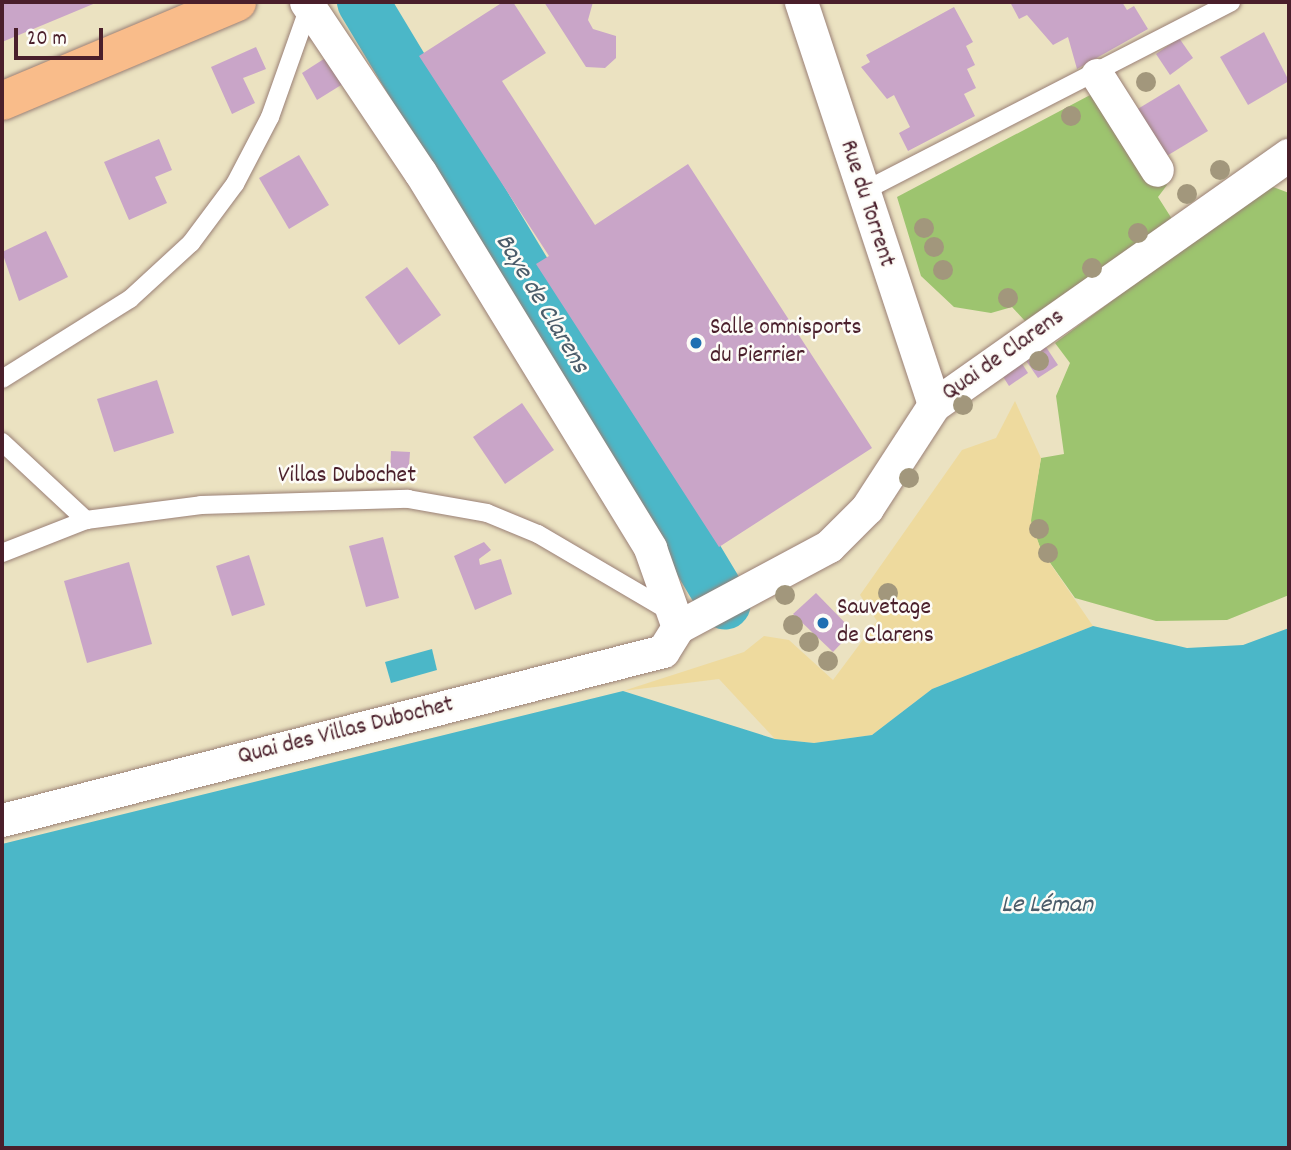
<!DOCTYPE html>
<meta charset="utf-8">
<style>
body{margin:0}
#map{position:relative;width:1291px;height:1150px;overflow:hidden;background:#ebe2c1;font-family:Dekko,sans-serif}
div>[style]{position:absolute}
.green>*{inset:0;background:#9dc46f}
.sand>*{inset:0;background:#eeda9e}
.water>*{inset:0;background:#4bb7c8}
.river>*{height:52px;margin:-26px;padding:0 26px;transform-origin:26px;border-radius:26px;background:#4bb7c8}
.building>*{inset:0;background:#c9a5c8}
.roads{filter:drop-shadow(0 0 2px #9a8076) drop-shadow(0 0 2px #9a8076)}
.lane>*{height:18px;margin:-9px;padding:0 9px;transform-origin:9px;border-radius:9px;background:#fff}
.street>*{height:33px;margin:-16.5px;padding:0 16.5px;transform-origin:16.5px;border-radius:16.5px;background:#fff}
.primary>*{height:38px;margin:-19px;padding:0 19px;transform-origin:19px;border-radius:19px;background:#f9bc8a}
.trees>*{width:20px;height:20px;margin:-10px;border-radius:50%;background:#a2977c}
.dots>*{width:19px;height:19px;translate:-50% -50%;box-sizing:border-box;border:4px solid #fdfcf7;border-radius:50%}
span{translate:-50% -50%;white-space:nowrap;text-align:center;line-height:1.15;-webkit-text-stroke:5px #fdfcf7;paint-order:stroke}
.street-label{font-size:24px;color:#4a1f2b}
.poi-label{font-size:24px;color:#4a1f2b}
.left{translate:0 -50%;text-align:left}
.water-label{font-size:26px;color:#4a5c6a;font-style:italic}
.frame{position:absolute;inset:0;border:4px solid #4a1f2b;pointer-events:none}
.scale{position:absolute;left:14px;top:28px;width:89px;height:32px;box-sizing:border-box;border:4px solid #4a1f2b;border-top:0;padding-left:9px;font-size:21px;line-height:24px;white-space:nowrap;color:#4a1f2b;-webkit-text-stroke:5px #fdfcf7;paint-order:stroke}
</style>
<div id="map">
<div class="green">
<div style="clip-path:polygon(1092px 94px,1157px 169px,1167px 185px,1158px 197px,1172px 219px,1025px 321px,1012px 307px,991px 313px,954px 307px,921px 276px,897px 197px)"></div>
<div style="clip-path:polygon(1268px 185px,1289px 193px,1289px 595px,1227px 620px,1156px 621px,1075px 598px,1041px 550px,1030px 521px,1041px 458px,1064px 454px,1056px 396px,1070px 363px,1055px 343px)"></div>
</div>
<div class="sand">
<div style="clip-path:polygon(1015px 401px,1041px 458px,1031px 521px,1041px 550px,1093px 626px,932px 689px,872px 735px,814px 743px,775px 739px,719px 679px,623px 691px,744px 652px,764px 636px,789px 640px,833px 680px,877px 621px,860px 595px,962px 450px,996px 438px)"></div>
</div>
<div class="water">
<div style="clip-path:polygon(1093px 626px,1187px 648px,1243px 645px,1289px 628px,1289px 1148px,2px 1148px,2px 844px,623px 691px,775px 739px,814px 743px,872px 735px,932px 689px)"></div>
<div style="clip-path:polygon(432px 649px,437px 670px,391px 683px,385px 662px)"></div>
</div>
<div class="river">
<div style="left:363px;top:2px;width:702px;rotate:58.98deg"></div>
</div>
<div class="building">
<div style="clip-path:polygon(2px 2px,98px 2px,2px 42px)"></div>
<div style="clip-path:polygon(503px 2px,513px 2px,546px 53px,502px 81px,595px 225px,688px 164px,872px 448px,719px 547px,536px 264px,549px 256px,419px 56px)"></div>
<div style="clip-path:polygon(544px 2px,593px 2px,588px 20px,593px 29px,616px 36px,616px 58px,605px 68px,586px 67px)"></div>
<div style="clip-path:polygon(1010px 2px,1122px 2px,1127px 10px,1134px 6px,1148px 29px,1077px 69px,1068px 37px,1053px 45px,1027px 15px,1019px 19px)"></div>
<div style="clip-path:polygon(954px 7px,973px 42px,966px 46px,975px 65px,967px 69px,976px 88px,964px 94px,975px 116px,908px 151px,899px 133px,910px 127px,894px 95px,887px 99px,861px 67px,870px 62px,866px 55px)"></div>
<div style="clip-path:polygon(1264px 32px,1289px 81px,1248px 105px,1220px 57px)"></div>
<div style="clip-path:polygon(1179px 38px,1193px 58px,1170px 75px,1156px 54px)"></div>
<div style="clip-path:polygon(256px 47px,266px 69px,243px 78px,255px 103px,232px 114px,211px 67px)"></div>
<div style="clip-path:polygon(330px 55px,346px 82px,317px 100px,302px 73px)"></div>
<div style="clip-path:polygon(1179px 84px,1208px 131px,1165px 157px,1136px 110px)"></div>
<div style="clip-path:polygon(159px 139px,172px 170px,155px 177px,167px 203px,129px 220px,104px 162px)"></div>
<div style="clip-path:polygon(299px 155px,329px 205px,289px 229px,259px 178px)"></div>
<div style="clip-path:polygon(46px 231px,68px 277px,19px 301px,2px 252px)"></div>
<div style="clip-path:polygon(407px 267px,441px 315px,399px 345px,365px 297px)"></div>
<div style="clip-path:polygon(1042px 341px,1058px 365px,1038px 378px,1022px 355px)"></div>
<div style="clip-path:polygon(1019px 359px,1028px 373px,1009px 386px,1000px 372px)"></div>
<div style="clip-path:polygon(157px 380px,174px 433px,114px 452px,97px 399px)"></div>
<div style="clip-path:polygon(522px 403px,554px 450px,505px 484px,473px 437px)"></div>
<div style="clip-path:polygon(391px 451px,410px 452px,408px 478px,390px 477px)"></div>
<div style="clip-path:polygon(383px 537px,399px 598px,366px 607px,349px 546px)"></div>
<div style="clip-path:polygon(484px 542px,491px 550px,479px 559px,480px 565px,501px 559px,512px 594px,475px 610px,454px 556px)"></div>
<div style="clip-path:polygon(249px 555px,265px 605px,232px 616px,216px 566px)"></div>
<div style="clip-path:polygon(129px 562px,152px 644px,87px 663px,64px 581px)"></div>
<div style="clip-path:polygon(816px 593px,853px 631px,833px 652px,793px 614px)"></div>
</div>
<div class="roads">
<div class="lane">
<div style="left:862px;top:192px;width:415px;rotate:-27.2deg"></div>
<div style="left:2px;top:379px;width:151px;rotate:-32deg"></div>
<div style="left:130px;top:299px;width:83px;rotate:-42.6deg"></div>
<div style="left:191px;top:243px;width:74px;rotate:-53.3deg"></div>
<div style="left:235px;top:184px;width:76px;rotate:-62.4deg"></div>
<div style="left:270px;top:117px;width:117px;rotate:-70.5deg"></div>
<div style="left:2px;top:442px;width:115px;rotate:42.9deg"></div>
<div style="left:2px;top:553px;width:90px;rotate:-21.4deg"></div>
<div style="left:86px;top:520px;width:116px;rotate:-7.4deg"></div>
<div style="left:201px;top:505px;width:207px;rotate:-1.7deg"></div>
<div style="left:408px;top:499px;width:80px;rotate:10deg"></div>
<div style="left:487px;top:513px;width:55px;rotate:22.4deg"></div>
<div style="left:538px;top:534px;width:154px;rotate:30.4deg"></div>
</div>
<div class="street">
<div style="left:306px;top:2px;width:205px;rotate:56.2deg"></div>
<div style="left:420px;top:172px;width:441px;rotate:58.5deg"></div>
<div style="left:650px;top:548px;width:84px;rotate:70.5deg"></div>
<div style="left:801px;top:2px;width:424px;rotate:71.7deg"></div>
<div style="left:1097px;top:75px;width:112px;rotate:57.7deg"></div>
<div style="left:2px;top:820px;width:682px;rotate:-14.34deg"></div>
<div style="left:663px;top:651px;width:28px;rotate:-58deg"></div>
<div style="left:678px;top:627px;width:171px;rotate:-28.2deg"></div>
<div style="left:829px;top:546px;width:54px;rotate:-45deg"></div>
<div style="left:867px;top:508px;width:123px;rotate:-57deg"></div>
<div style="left:934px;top:405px;width:434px;rotate:-35.2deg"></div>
</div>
<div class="primary">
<div style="left:2px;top:101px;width:255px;rotate:-22.8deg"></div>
</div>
</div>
<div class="trees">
<div style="left:1146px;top:82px"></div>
<div style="left:1071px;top:116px"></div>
<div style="left:1220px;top:170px"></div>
<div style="left:1187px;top:194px"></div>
<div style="left:924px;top:228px"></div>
<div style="left:1138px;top:233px"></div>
<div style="left:934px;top:247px"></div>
<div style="left:1092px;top:268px"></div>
<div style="left:943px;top:270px"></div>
<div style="left:1008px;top:298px"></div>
<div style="left:1039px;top:361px"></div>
<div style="left:963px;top:405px"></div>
<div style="left:909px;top:478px"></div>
<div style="left:1039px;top:529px"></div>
<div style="left:1048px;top:553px"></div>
<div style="left:888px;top:593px"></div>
<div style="left:785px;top:595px"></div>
<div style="left:793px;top:625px"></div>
<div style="left:809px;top:642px"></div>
<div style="left:828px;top:661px"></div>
</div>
<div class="dots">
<div style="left:696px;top:343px;background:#1f6fb2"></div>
<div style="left:823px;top:623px;background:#1f6fb2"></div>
</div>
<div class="street-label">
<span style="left:866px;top:204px;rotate:72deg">Rue du Torrent</span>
<span style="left:1004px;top:356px;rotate:-35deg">Quai de Clarens</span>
<span style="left:347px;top:477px">Villas Dubochet</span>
<span style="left:346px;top:732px;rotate:-14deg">Quai des Villas Dubochet</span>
</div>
<div class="poi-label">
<span class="left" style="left:710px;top:343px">Salle omnisports<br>du Pierrier</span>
<span class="left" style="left:837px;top:623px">Sauvetage<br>de Clarens</span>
</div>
<div class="water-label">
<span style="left:541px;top:304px;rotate:59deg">Baye de Clarens</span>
<span style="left:1047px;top:906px">Le Léman</span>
</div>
<div class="frame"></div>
<div class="scale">20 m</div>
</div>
